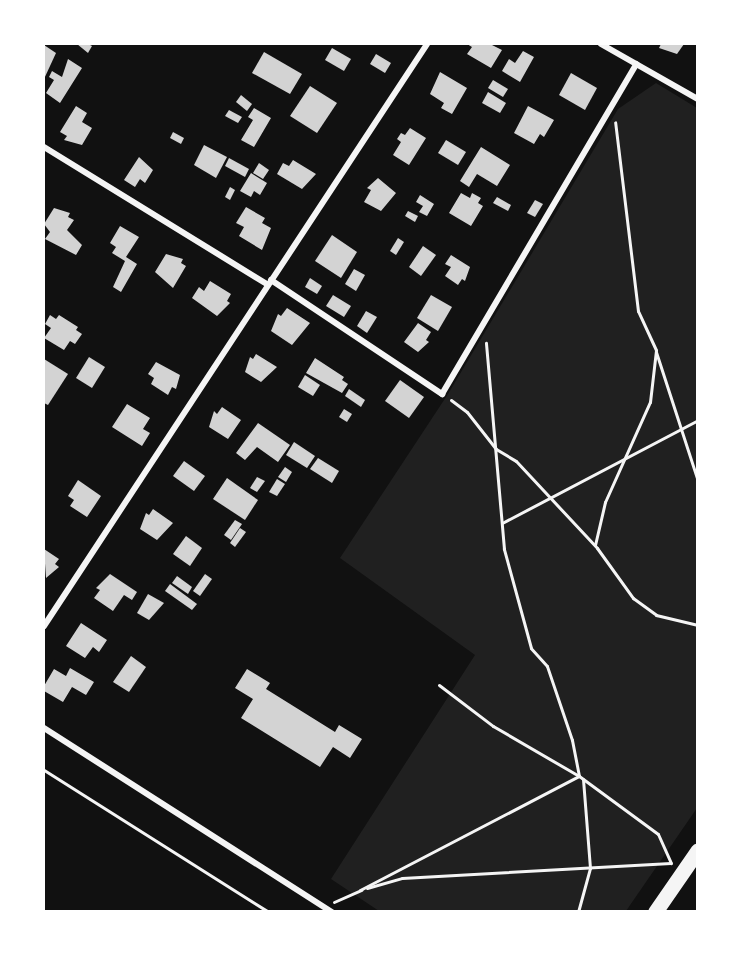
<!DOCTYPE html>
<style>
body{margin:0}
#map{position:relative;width:741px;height:955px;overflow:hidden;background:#111;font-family:"Open Sans",sans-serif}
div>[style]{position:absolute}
.green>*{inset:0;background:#202020}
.building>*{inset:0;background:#d3d3d3}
.path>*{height:3px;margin:-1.5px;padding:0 1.5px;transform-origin:1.5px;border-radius:1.5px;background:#f5f5f5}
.minor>*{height:6px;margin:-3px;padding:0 3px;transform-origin:3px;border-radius:3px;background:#f5f5f5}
.primary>*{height:15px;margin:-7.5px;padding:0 7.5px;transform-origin:7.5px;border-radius:7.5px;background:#f5f5f5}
span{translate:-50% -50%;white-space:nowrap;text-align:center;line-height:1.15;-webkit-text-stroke:6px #fff;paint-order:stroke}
.frame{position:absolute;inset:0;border:45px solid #fff;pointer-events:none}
</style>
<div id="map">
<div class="green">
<div style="clip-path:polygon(656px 83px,697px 108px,697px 808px,626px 911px,379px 911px,331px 879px,475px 655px,340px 558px,448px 394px,618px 109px)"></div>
</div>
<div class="building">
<div style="clip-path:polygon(77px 44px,88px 44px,92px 46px,88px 53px)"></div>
<div style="clip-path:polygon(467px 44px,490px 44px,502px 50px,491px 68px,467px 54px,472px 47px)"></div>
<div style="clip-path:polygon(661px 44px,684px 44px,677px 54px,659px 48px)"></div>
<div style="clip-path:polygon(44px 45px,56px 53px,44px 79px)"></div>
<div style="clip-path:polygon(332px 48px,351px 59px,344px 71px,325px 60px)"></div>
<div style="clip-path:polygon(523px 51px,534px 57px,520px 82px,502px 71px,509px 59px,515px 63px)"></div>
<div style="clip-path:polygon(264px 52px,302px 74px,290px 94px,252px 73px)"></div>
<div style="clip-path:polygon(376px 54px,391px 63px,385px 73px,370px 64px)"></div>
<div style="clip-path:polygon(68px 59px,82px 68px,60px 103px,46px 93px,54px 80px,49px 77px,52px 71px,62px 77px)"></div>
<div style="clip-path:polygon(440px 72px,467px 88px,452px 114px,441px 108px,444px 103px,430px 94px)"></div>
<div style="clip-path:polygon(571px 73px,597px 88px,585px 110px,559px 95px)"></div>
<div style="clip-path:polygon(493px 80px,508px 89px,503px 97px,488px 88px)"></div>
<div style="clip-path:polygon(310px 86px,337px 103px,317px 133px,290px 116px)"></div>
<div style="clip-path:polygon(488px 92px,506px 103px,500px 113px,482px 103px)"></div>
<div style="clip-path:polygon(241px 95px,252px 104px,247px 111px,236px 102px)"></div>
<div style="clip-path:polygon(76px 106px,87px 113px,82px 122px,92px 128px,82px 145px,64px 140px,67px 136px,60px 132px)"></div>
<div style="clip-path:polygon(528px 106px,554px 120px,544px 137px,540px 134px,534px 144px,514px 133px)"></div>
<div style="clip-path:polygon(254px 108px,271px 118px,254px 147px,241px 140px,253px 120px,248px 117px)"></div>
<div style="clip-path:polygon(229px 110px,242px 117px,238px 123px,225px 116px)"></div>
<div style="clip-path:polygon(410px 128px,426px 138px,409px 165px,393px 155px,401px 142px,397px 139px,401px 133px,405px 135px)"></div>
<div style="clip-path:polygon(173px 132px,184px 138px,181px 144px,170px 138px)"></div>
<div style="clip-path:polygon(446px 140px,466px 152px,458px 165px,438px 153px)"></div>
<div style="clip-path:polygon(204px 145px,227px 157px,216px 178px,194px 165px)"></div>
<div style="clip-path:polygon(481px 147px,510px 165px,497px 186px,477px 174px,469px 187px,460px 181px)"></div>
<div style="clip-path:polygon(139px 157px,153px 170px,145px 183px,140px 179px,135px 187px,124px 180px)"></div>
<div style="clip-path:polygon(229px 158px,249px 169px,245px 177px,225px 166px)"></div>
<div style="clip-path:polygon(293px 160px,316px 174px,302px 189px,277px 174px,283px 163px,289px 166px)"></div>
<div style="clip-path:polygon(259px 163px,269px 170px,263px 179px,253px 173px)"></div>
<div style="clip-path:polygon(251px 173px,267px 183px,260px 195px,254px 191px,251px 197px,240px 191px)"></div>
<div style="clip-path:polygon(378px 178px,396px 193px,381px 211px,364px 202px,371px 190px,367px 188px)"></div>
<div style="clip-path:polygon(230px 187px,235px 190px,230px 200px,225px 197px)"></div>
<div style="clip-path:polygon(461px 193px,470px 198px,472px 193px,481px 198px,478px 203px,483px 206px,471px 226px,449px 213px)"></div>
<div style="clip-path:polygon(420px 195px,434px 204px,427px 216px,419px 212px,423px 206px,416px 202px)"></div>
<div style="clip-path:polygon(497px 197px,511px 205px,508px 211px,493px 203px)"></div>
<div style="clip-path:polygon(535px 200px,543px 204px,535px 217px,527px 213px)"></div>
<div style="clip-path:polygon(246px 207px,265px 218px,262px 223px,271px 228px,262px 250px,239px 236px,244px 227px,236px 223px)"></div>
<div style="clip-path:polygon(54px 208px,70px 213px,68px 217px,74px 220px,67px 230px,82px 245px,76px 255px,45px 239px,50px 232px,44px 224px)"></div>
<div style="clip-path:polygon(408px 211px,418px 216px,415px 222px,405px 216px)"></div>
<div style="clip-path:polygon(120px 226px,139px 237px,126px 257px,137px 264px,121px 292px,113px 287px,125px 261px,112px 253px,116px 247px,110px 243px)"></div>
<div style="clip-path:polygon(332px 235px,357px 252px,341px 278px,315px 261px)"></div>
<div style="clip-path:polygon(398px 238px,404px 242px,396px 255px,390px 251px)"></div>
<div style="clip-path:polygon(423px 246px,436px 255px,421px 276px,409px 267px)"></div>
<div style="clip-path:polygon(166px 254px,183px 259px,181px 263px,186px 266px,173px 288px,155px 272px)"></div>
<div style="clip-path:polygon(451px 255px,470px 267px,465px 281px,462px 279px,458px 285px,445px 276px,451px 267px,445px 264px)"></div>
<div style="clip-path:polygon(354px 269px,365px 275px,356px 291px,345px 284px)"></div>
<div style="clip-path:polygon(310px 278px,322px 286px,317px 294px,305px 287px)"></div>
<div style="clip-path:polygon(210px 281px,231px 294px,227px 301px,230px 303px,217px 316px,192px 298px,199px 287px,204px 291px)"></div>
<div style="clip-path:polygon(333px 295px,351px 306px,344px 317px,326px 306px)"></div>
<div style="clip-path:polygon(431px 295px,452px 307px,438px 331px,417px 318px)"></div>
<div style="clip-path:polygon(287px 308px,310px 323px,292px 345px,271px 331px,278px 314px,281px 316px)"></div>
<div style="clip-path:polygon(366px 311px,377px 317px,367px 333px,357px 326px)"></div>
<div style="clip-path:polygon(50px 315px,56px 319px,59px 315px,78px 327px,76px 330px,82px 334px,75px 344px,70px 341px,64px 350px,44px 338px,51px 328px,45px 324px)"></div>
<div style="clip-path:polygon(418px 323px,431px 332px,426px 340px,429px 342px,418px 352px,404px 342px)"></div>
<div style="clip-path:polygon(256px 354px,277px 367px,261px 382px,245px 372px,250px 357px,253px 359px)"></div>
<div style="clip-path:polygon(89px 357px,105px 367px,92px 388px,76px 378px)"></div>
<div style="clip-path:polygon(315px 358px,344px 377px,342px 380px,348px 384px,342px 393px,306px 373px)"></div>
<div style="clip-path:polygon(44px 359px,68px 374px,48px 405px,44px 403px)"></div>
<div style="clip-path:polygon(156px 362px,180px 375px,176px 389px,172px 387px,168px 395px,151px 384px,154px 378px,148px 374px)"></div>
<div style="clip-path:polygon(305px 375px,320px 385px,313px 396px,298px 387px)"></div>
<div style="clip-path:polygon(400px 380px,424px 397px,409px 418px,385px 401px)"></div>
<div style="clip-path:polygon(349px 389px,365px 400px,361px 407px,345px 396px)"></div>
<div style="clip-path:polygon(127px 404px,150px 418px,143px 429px,150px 433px,142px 446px,112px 427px)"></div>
<div style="clip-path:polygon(222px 407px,241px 420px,228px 439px,209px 427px,214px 411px,217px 414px)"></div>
<div style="clip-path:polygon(344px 409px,352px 414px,347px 422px,339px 417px)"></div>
<div style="clip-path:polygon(258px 423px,290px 445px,278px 462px,257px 447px,245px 460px,236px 453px)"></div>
<div style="clip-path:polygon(294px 442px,315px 456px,307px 468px,286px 455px)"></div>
<div style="clip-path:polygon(318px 458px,339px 471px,332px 483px,310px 469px)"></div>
<div style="clip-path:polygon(184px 461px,205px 476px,194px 491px,173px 476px)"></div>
<div style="clip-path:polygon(285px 467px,292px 472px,286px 482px,278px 477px)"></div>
<div style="clip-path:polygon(257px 477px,265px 481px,257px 492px,250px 488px)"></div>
<div style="clip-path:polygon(227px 478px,258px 500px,245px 520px,213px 499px)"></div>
<div style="clip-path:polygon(277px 479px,285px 484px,277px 496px,269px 492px)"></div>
<div style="clip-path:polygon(78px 480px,101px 496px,87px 517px,70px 506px,74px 500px,68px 496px)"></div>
<div style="clip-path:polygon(153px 509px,173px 523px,157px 540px,140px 529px,146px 513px,149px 515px)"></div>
<div style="clip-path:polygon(235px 520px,242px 524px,231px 540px,224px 535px)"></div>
<div style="clip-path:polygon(240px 528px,246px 532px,235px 547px,230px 543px)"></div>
<div style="clip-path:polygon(186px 536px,202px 548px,190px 566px,173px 554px)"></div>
<div style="clip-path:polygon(44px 549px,59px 559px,55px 564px,59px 567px,46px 578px)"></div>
<div style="clip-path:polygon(110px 574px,137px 592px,132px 600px,124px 595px,113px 611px,94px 598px,100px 590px,96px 588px)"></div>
<div style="clip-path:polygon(205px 574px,212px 579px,200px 596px,193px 591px)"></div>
<div style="clip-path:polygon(177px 576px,192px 587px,188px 594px,172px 583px)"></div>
<div style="clip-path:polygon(170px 584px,197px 604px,192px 610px,165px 591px)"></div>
<div style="clip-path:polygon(148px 594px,164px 603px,149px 620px,137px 613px)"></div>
<div style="clip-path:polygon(81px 623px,107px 640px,99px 652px,93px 647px,85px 658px,66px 646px)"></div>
<div style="clip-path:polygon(131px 656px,146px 667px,129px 692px,113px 682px)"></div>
<div style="clip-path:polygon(70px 668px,94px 682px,86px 695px,72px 687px,63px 702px,44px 691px,44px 686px,54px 669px,66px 676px)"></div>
<div style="clip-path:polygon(247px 669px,270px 683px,266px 689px,335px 732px,339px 725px,362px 739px,350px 758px,333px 747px,320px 767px,241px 718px,253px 699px,235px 688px)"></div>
</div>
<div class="path">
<div style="left:656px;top:352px;width:136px;rotate:72deg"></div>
<div style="left:451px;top:400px;width:20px;rotate:37deg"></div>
<div style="left:467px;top:412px;width:47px;rotate:51.9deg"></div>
<div style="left:496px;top:449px;width:23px;rotate:31deg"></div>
<div style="left:516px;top:461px;width:119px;rotate:47deg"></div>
<div style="left:597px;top:548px;width:62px;rotate:54.2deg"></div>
<div style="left:633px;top:598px;width:29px;rotate:36deg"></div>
<div style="left:656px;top:615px;width:43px;rotate:13.4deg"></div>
<div style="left:502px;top:523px;width:221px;rotate:-27.7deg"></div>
<div style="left:595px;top:545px;width:44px;rotate:-76.9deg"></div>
<div style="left:605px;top:502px;width:110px;rotate:-65.8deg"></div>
<div style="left:650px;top:402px;width:52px;rotate:-83.4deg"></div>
<div style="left:656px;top:350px;width:43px;rotate:-114.8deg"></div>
<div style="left:638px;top:311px;width:190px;rotate:-96.9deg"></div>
<div style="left:439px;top:685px;width:68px;rotate:37.2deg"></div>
<div style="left:493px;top:726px;width:99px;rotate:30.2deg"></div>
<div style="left:579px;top:776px;width:98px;rotate:36.3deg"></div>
<div style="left:658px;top:834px;width:32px;rotate:66deg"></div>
<div style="left:44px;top:770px;width:266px;rotate:32.3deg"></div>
<div style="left:367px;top:888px;width:36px;rotate:-16deg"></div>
<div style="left:402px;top:878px;width:269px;rotate:-3.2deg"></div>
<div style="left:360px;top:890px;width:247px;rotate:-27.5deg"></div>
<div style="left:579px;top:776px;width:37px;rotate:-101deg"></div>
<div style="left:572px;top:740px;width:78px;rotate:-108.7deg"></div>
<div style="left:547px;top:666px;width:24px;rotate:-132deg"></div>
<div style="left:531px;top:648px;width:103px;rotate:-105.3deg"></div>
<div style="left:504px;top:549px;width:207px;rotate:-95deg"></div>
<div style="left:334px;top:902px;width:30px;rotate:-24deg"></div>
<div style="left:578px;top:912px;width:46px;rotate:-74.7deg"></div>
<div style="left:590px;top:868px;width:89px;rotate:-94.5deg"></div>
</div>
<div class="minor">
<div style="left:601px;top:44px;width:112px;rotate:29.6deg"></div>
<div style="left:44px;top:147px;width:263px;rotate:31.6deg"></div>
<div style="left:271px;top:280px;width:206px;rotate:33.7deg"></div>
<div style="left:442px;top:394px;width:383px;rotate:-59.5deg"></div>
<div style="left:44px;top:626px;width:697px;rotate:-56.65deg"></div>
<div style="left:44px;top:728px;width:342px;rotate:32.6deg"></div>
</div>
<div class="primary">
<div style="left:655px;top:912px;width:75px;rotate:-55.3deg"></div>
</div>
<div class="frame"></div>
</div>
